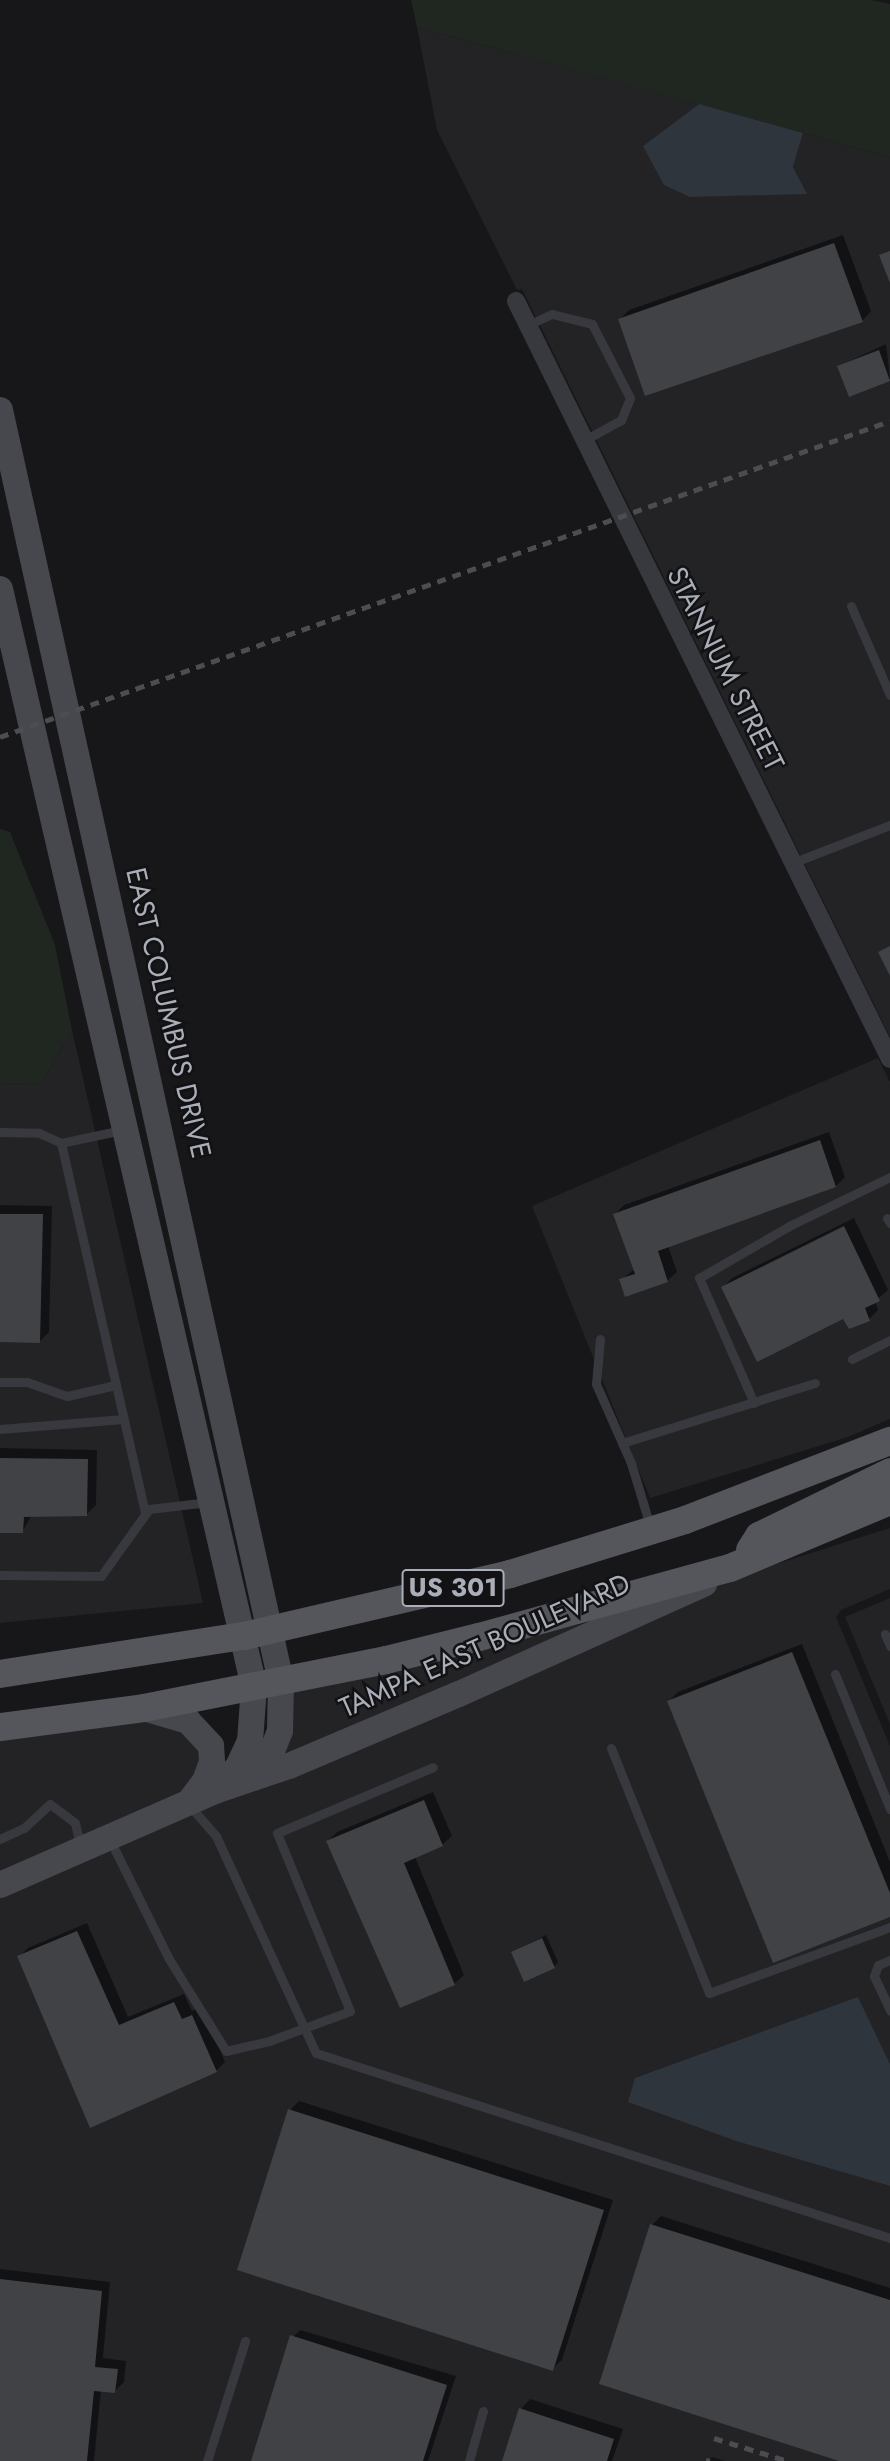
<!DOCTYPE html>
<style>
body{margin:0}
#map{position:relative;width:890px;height:2461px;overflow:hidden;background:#171719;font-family:Jost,sans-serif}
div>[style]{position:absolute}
.built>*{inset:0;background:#232326}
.green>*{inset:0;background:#1f2720}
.water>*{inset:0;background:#2e353c}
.shadow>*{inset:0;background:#0007}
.building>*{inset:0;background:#414246}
.lane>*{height:9px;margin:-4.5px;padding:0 4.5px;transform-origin:4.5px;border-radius:4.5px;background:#38393e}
.street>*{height:18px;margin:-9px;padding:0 9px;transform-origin:9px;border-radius:9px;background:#38393e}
.secondary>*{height:26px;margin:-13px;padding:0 13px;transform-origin:13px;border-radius:13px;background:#46484d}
.primary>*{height:28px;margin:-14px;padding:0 14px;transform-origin:14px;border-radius:14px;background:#54565c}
.rail>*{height:5px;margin-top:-2.5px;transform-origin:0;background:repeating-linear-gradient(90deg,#4b4d52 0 9px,transparent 0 16px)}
span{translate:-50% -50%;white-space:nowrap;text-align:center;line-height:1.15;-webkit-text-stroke:5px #121214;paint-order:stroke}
.shield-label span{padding:2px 5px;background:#121214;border:2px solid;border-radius:5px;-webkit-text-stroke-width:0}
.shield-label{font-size:26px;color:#aaaeb8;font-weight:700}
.street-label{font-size:28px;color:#aaaeb8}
</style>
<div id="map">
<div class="built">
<div style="clip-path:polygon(417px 27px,699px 104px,643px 146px,690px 197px,806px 193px,793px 167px,803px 133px,890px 157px,890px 1037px,522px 289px,517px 290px,437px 130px)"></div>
<div style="clip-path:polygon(72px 1030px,203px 1603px,0 1623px,0 1083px,41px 1084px)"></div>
<div style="clip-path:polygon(878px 1058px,890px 1082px,890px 1419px,848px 1437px,650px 1498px,532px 1206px)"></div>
<div style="clip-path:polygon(890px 1528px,890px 1589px,841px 1610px,836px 1617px,890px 1746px,890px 2064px,858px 1998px,739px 2142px,890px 2186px,890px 2461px,0 2461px,0 1896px,187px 1814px,263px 1785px,269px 1787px,745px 1574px)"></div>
<div style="clip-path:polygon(890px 1598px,890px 1724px,845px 1617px)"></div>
<div style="clip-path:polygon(598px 1620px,281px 1758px,290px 1733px,292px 1690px)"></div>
<div style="clip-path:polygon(149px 1719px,183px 1729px,196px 1740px,202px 1760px,181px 1796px,0 1874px,0 1736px)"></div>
</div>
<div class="green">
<div style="clip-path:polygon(411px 0,871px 0,890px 4px,890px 157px,417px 27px)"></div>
<div style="clip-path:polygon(0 829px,10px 832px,55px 945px,72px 1030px,41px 1084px,0 1083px)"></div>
</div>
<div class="water">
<div style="clip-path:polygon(699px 104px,803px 133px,793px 167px,807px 194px,690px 197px,664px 185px,643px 146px)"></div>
<div style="clip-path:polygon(858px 1997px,890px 2064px,890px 2186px,739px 2142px,628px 2102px,635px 2078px)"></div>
</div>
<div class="shadow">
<div style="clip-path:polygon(843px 235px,871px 311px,862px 321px,620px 319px,629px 310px)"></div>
<div style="clip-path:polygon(886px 344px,890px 379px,850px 395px,839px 366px)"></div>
<div style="clip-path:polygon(829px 1132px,845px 1177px,836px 1186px,668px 1246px,677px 1272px,667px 1281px,621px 1280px,635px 1269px,615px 1214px,624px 1205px)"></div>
<div style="clip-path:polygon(0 1205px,52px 1206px,49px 1332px,40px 1341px,0 1341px)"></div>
<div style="clip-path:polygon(854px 1218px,888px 1290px,875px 1301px,878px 1310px,869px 1319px,723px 1288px,732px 1278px)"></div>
<div style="clip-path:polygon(0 1448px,97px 1450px,96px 1505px,86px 1515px,32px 1515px,22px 1532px,0 1531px)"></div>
<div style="clip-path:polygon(802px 1644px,890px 1862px,890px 1915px,669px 1701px,678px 1692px)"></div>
<div style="clip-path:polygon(433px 1792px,452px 1836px,442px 1845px,415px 1857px,464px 1975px,454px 1984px,328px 1841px,337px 1832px)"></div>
<div style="clip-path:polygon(87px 1923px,128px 2017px,184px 1994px,192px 2011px,202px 2007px,225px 2062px,216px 2071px,91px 2126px,19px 1957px,28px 1948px)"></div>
<div style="clip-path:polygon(546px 1935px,558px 1962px,554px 1967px,513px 1952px)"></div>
<div style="clip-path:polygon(299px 2101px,613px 2200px,562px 2360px,552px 2369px,290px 2110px)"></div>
<div style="clip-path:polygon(661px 2216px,890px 2288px,890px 2461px,845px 2461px,652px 2225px)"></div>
<div style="clip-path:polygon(0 2269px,110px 2282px,103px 2358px,126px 2361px,124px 2382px,114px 2392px,101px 2390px,94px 2461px,0 2461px)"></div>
<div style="clip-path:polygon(300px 2330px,456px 2376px,428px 2461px,252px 2461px,291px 2339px)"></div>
<div style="clip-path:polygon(530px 2399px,623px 2429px,612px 2461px,504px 2461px,521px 2409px)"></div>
<div style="clip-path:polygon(712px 2457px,725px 2461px,708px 2461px)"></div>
</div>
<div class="building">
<div style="clip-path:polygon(834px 243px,863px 322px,645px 396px,618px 319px)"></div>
<div style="clip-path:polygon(890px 251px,890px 283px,879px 255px)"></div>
<div style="clip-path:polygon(879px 350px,890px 381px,849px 397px,837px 366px)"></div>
<div style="clip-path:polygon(890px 946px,890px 976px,878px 952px)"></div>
<div style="clip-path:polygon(820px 1140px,836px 1187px,658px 1251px,668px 1282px,625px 1297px,619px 1279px,635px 1274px,613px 1214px)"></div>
<div style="clip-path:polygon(0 1214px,43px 1214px,40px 1343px,0 1342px)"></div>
<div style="clip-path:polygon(844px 1226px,880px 1301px,865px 1308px,870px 1321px,849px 1329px,843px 1319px,757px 1362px,721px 1287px)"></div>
<div style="clip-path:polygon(0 1458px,88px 1459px,87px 1516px,24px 1517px,23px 1533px,0 1533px)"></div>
<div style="clip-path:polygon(792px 1652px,890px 1893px,890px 1917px,773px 1963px,667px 1701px)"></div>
<div style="clip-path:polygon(424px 1800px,443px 1846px,404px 1863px,455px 1985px,400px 2008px,326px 1841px)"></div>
<div style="clip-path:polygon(77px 1931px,119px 2025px,174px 2002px,182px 2019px,192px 2015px,217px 2072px,90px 2128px,17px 1956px)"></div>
<div style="clip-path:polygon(542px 1938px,555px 1968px,524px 1982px,511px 1952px)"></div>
<div style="clip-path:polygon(288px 2109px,604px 2210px,553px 2371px,237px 2270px)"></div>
<div style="clip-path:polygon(650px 2224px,890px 2300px,890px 2461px,839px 2461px,599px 2384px)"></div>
<div style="clip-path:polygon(0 2279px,102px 2291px,95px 2367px,118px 2369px,115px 2393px,94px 2391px,87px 2461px,0 2461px)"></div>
<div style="clip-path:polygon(290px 2335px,447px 2385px,423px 2461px,251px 2461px)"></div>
<div style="clip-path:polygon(519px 2408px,614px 2439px,607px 2461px,502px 2461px)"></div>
</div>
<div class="lane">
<div style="left:528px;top:325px;width:26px;rotate:-25deg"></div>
<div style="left:552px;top:314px;width:41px;rotate:14deg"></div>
<div style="left:592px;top:324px;width:83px;rotate:62.8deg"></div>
<div style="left:630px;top:398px;width:24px;rotate:112deg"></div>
<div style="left:621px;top:420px;width:43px;rotate:151.1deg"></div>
<div style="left:851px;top:606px;width:97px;rotate:66.3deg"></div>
<div style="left:792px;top:863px;width:105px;rotate:-21.2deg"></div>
<div style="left:122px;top:1130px;width:62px;rotate:168deg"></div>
<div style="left:61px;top:1143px;width:380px;rotate:77.2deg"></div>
<div style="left:0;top:1132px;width:39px;rotate:1deg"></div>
<div style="left:39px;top:1133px;width:24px;rotate:24deg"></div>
<div style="left:887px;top:1218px;width:6px;rotate:59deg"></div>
<div style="left:600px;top:1339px;width:45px;rotate:95.1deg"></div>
<div style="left:596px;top:1384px;width:86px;rotate:66.1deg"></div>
<div style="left:631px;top:1463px;width:66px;rotate:73.2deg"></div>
<div style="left:852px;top:1359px;width:42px;rotate:-26.6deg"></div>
<div style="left:0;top:1382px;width:27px"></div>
<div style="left:27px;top:1382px;width:42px;rotate:19.3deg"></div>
<div style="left:67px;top:1396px;width:50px;rotate:-12.7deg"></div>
<div style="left:754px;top:1403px;width:137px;rotate:-113.7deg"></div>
<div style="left:699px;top:1278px;width:106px;rotate:-29.9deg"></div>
<div style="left:791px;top:1225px;width:110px;rotate:-25.9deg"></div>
<div style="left:0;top:1429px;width:124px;rotate:-4.6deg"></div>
<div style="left:622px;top:1443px;width:202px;rotate:-17.3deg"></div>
<div style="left:0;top:1575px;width:101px;rotate:0.6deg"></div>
<div style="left:101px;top:1576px;width:82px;rotate:-54.4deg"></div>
<div style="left:149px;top:1509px;width:60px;rotate:-6.7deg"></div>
<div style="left:885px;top:1634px;width:13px;rotate:67deg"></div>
<div style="left:835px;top:1674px;width:146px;rotate:67.8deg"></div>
<div style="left:611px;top:1748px;width:264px;rotate:68.2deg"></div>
<div style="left:709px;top:1993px;width:193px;rotate:-20deg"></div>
<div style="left:189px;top:1805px;width:41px;rotate:48.9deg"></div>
<div style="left:216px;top:1836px;width:239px;rotate:65.3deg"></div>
<div style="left:316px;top:2053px;width:603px;rotate:17.86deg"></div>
<div style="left:0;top:1839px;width:26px;rotate:-25deg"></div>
<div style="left:24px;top:1828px;width:35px;rotate:-43deg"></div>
<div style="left:50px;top:1804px;width:31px;rotate:37deg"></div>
<div style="left:75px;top:1823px;width:23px;rotate:77deg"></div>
<div style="left:110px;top:1840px;width:133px;rotate:63.6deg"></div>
<div style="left:169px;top:1959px;width:108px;rotate:58.2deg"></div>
<div style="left:226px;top:2051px;width:44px;rotate:-13.1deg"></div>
<div style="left:269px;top:2041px;width:86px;rotate:-20.3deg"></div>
<div style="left:350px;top:2011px;width:192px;rotate:-112.3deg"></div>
<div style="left:277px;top:1833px;width:169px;rotate:-22.9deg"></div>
<div style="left:890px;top:1960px;width:13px;rotate:157deg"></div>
<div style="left:878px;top:1965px;width:12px;rotate:110deg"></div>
<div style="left:874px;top:1976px;width:38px;rotate:65deg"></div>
<div style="left:207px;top:2461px;width:126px;rotate:-72.4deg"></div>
<div style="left:469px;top:2461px;width:52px;rotate:-74.4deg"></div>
</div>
<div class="street">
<div style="left:516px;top:301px;width:845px;rotate:63.74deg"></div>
</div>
<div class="secondary">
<div style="left:0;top:410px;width:1303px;rotate:77.54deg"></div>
<div style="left:281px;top:1682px;width:49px;rotate:91.2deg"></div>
<div style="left:280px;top:1731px;width:46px;rotate:111.6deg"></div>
<div style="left:0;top:589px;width:1127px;rotate:76.97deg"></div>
<div style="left:254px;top:1687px;width:54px;rotate:94.2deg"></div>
<div style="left:250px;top:1741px;width:29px;rotate:115deg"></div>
<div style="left:238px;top:1767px;width:33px;rotate:134deg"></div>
<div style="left:144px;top:1708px;width:46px;rotate:16.5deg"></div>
<div style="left:188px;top:1721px;width:34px;rotate:47deg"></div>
<div style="left:211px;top:1746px;width:16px;rotate:86deg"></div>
<div style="left:212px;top:1762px;width:20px;rotate:110deg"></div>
<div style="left:205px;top:1781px;width:26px;rotate:127deg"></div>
<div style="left:0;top:1885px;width:235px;rotate:-23.6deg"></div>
<div style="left:215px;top:1791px;width:78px;rotate:-18.7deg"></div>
<div style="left:289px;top:1766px;width:185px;rotate:-23deg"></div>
<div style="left:459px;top:1694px;width:269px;rotate:-24.2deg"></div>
</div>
<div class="primary">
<div style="left:750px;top:1550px;width:17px;rotate:-57deg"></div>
<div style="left:759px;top:1536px;width:146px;rotate:-26deg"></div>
<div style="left:0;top:1674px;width:247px;rotate:-8.9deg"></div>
<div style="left:244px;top:1636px;width:273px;rotate:-13.1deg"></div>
<div style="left:510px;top:1574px;width:183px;rotate:-17.1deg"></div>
<div style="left:685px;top:1520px;width:220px;rotate:-21.1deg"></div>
<div style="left:0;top:1727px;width:145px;rotate:-7.5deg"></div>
<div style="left:144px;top:1708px;width:247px;rotate:-11.2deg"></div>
<div style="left:386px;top:1660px;width:96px;rotate:-13.9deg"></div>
<div style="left:479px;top:1637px;width:260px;rotate:-15.4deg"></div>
<div style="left:730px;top:1568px;width:173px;rotate:-22.7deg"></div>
</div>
<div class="rail">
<div style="left:0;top:737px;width:944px;rotate:-19.55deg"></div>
<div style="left:714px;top:2438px;width:77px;rotate:17.3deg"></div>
<div style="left:706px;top:2460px;width:4px;rotate:14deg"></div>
</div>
<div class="shield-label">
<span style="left:453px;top:1588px">US 301</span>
</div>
<div class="street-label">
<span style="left:725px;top:669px;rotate:63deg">STANNUM STREET</span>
<span style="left:168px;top:1013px;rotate:77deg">EAST COLUMBUS DRIVE</span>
<span style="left:485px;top:1646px;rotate:-24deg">TAMPA EAST BOULEVARD</span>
</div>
</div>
